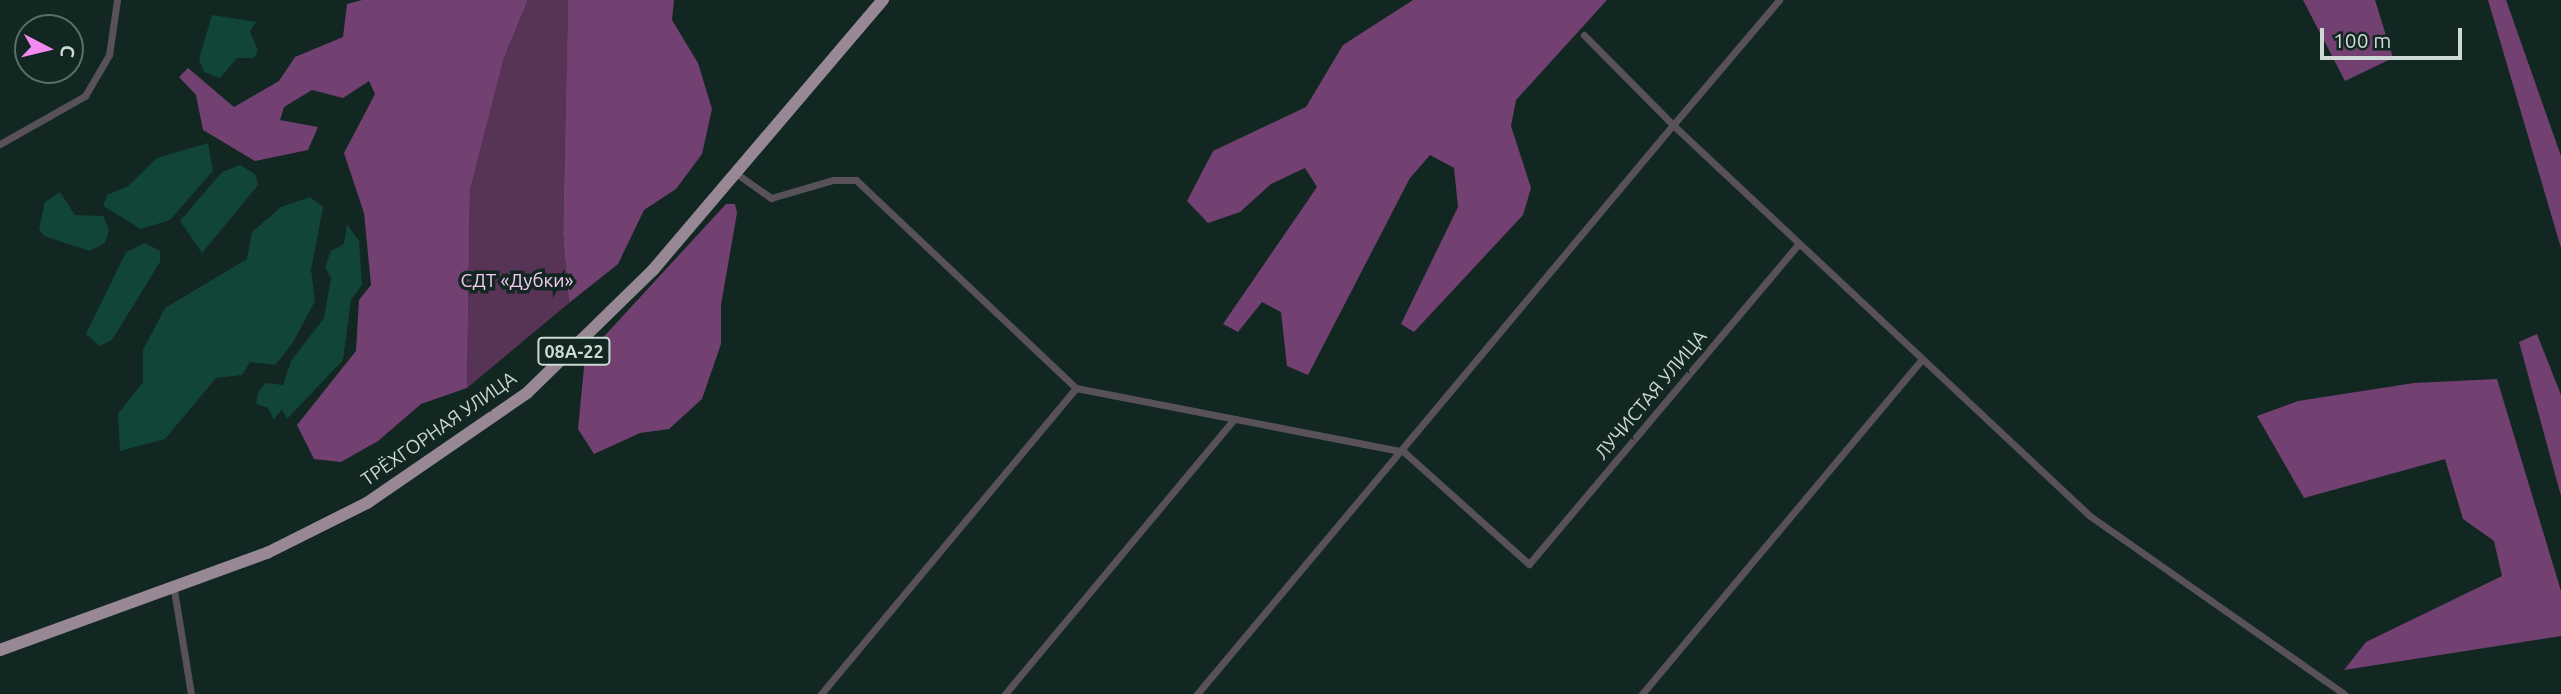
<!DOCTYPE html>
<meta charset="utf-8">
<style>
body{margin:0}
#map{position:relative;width:2561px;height:694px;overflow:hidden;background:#122721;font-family:Ubuntu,sans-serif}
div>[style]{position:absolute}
.green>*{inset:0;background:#573456}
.forest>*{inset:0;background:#724071}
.water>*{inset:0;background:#114537}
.minor>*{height:7px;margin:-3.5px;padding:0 3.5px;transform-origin:3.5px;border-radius:3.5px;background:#585158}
.trunk>*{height:12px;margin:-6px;padding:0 6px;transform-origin:6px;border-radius:6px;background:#988896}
span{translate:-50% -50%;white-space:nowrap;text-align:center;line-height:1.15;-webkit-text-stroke:7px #122721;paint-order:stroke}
.shield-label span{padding:2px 5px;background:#122721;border:2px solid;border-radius:5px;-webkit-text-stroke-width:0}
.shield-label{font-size:18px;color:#ccd9d4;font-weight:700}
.park-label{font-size:19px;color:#f8c9f5}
.street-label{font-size:19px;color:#ccd9d4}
.north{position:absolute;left:14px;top:14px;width:70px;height:70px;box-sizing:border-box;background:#122721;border:2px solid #5c6e69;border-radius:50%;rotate:97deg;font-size:19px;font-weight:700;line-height:28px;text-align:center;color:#ccd9d4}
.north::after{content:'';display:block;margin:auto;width:24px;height:32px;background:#f489f0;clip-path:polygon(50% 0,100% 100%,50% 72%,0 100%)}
.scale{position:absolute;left:2320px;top:28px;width:142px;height:32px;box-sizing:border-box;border:4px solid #ccd9d4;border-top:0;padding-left:9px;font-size:21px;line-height:24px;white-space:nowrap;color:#ccd9d4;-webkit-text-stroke:5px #122721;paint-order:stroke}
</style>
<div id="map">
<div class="green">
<div style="clip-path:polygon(528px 0,568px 0,563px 234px,569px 303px,467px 388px,470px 190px,504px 58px)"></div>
</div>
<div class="forest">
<div style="clip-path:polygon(362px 0,528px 0,504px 58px,470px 190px,467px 388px,421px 404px,378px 441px,341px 462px,314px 459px,297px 425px,356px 351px,359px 300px,371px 285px,364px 213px,344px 153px,375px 94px,369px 81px,343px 98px,312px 90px,284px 107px,280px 120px,318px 127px,308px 150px,255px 161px,203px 130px,196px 95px,179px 77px,188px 68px,234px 107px,279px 81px,295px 57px,343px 37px,347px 4px)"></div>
<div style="clip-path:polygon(568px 0,674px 0,672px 20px,698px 63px,712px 109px,702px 154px,676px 189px,644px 210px,618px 264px,569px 303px,563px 234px)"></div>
<div style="clip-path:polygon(1413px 0,1607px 0,1516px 100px,1511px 126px,1531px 188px,1523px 215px,1414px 332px,1401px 324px,1458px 207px,1454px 168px,1430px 155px,1410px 178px,1308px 375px,1287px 366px,1281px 312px,1262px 302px,1238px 332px,1223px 324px,1317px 187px,1305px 168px,1271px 184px,1240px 212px,1208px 223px,1187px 201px,1213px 151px,1306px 107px,1343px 45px)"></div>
<div style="clip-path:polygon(2303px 0,2375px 0,2393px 58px,2345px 81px)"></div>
<div style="clip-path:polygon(2488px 0,2506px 0,2561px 156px,2561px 248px)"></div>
<div style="clip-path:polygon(726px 204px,735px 204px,737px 213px,721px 305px,721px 344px,702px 399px,669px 429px,640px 433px,594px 454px,578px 429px,585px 357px)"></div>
<div style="clip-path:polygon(2537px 334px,2561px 395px,2561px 496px,2519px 342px)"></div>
<div style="clip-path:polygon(2497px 379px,2561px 591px,2561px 636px,2344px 670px,2366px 642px,2502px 576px,2494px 541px,2463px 519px,2445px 459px,2304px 498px,2257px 416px,2298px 401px,2414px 383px)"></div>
</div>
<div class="water">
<div style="clip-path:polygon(212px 15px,256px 22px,250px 32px,258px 50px,254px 58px,237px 58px,220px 78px,204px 72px,199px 59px)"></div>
<div style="clip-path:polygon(208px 143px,213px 171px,170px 220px,141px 229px,103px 206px,107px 195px,128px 186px,157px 158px)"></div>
<div style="clip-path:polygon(240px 165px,255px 174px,258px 185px,202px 253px,180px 221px,222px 172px)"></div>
<div style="clip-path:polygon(60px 192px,75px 215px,103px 216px,109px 230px,105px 243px,90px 251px,44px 236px,39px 229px,45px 202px)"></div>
<div style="clip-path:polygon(310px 197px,323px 207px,311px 270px,315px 301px,292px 344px,275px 365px,250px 362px,242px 375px,216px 378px,165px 439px,120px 451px,118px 414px,143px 382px,143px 350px,165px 308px,247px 259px,252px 232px,281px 207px)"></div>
<div style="clip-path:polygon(347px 224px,359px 241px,362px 285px,351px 300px,343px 360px,287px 419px,282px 409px,274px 420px,268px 408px,256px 404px,258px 392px,266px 383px,283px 385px,291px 361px,324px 318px,331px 278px,325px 267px,331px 251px,344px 244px)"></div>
<div style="clip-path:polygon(145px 243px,160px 251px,160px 262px,112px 340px,100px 346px,86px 334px,126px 252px)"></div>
</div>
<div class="minor">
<div style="left:1584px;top:35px;width:127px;rotate:45.3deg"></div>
<div style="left:1673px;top:125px;width:164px;rotate:-49.7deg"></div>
<div style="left:0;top:144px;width:98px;rotate:-29.5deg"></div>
<div style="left:85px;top:96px;width:48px;rotate:-59.7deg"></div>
<div style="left:109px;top:55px;width:56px;rotate:-81.7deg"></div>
<div style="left:737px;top:174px;width:42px;rotate:35.2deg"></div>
<div style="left:771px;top:198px;width:65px;rotate:-16.2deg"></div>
<div style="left:833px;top:180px;width:23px"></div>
<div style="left:856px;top:180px;width:303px;rotate:43.4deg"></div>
<div style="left:1076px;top:388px;width:334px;rotate:11deg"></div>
<div style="left:1404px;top:452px;width:168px;rotate:41.9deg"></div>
<div style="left:1529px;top:564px;width:416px;rotate:-49.9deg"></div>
<div style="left:174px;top:590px;width:105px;rotate:80.7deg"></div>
<div style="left:821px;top:694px;width:398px;rotate:-50.2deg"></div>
<div style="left:1005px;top:694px;width:356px;rotate:-50.2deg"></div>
<div style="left:1197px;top:694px;width:742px;rotate:-50.09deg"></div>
<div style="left:1673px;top:125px;width:572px;rotate:43.16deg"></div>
<div style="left:2090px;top:516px;width:310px;rotate:35deg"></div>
<div style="left:1642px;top:694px;width:435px;rotate:-50.1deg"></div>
</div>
<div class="trunk">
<div style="left:0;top:650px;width:284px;rotate:-20deg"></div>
<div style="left:267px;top:553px;width:112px;rotate:-26.6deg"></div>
<div style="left:367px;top:503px;width:194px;rotate:-34.5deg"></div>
<div style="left:527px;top:393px;width:176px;rotate:-44.3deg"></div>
<div style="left:653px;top:270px;width:355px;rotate:-49.6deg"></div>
</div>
<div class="shield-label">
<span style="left:574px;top:351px">08А-22</span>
</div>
<div class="park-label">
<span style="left:517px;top:281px">СДТ «Дубки»</span>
</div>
<div class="street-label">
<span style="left:1651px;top:395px;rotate:-50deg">ЛУЧИСТАЯ УЛИЦА</span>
<span style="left:439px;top:429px;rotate:-35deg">ТРЁХГОРНАЯ УЛИЦА</span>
</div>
<div class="north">С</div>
<div class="scale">100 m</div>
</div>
